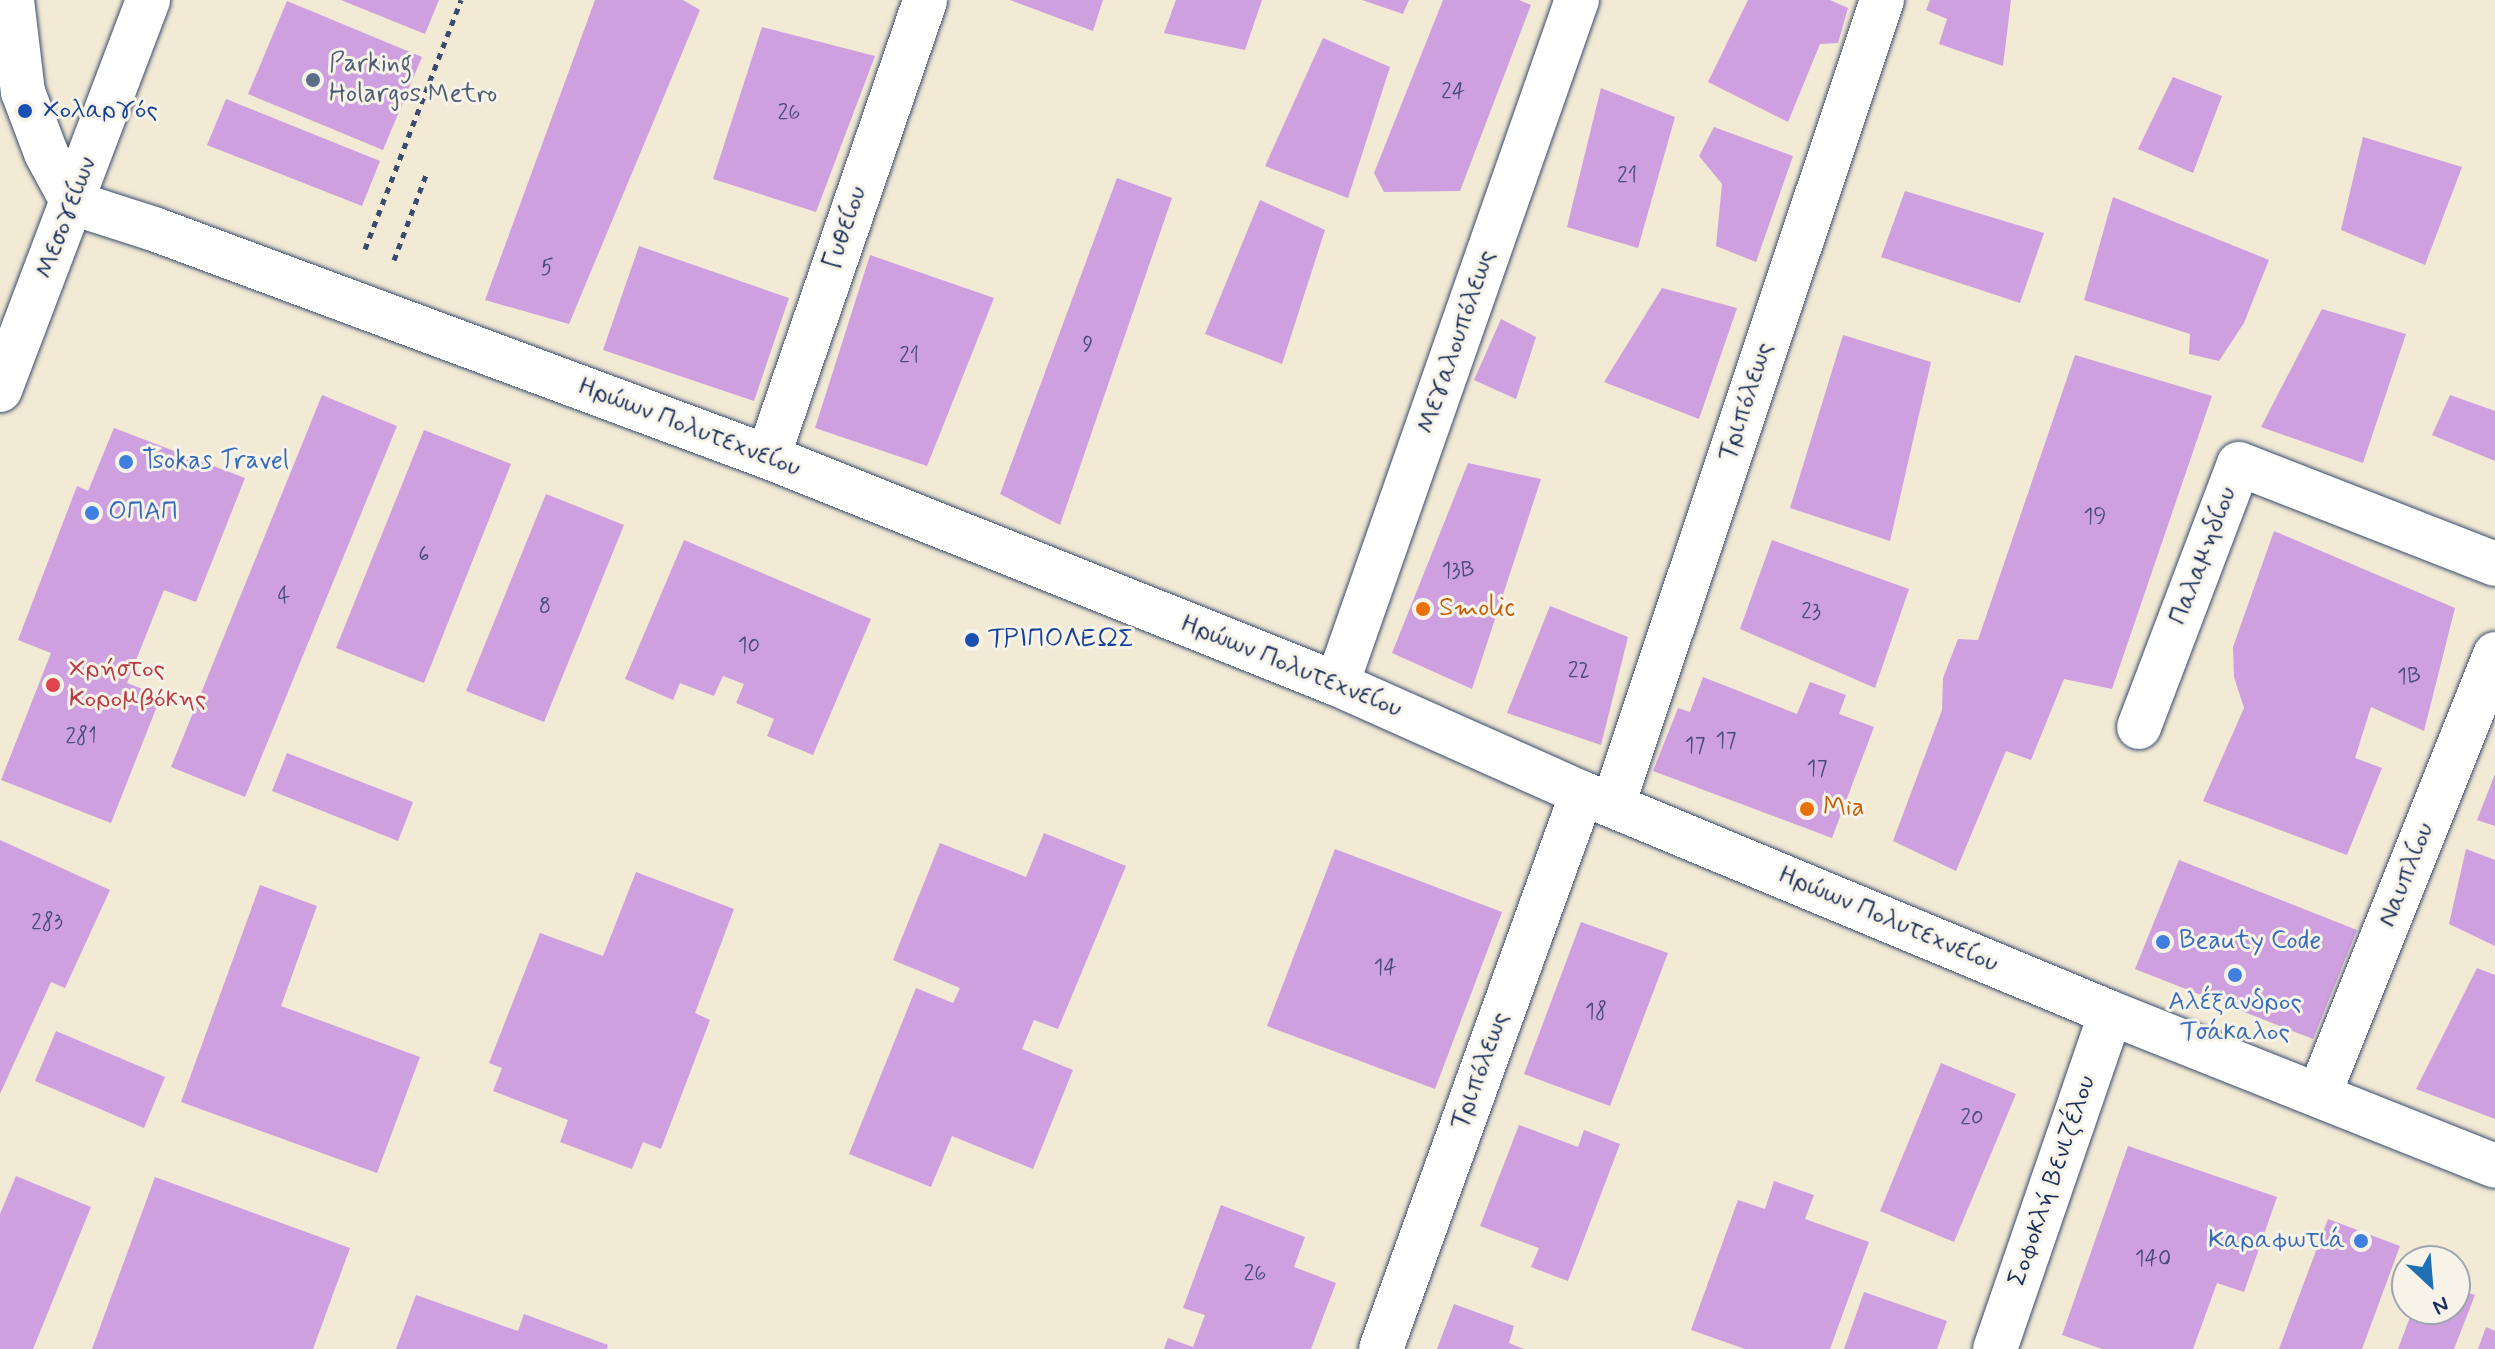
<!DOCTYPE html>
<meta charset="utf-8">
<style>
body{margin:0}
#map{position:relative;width:2495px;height:1349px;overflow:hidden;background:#f2ead4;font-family:Mynerve,sans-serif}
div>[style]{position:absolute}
.building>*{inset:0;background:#cea0df}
.path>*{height:5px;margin-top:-2.5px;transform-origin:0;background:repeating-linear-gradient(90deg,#3b4b70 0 6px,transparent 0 12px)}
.roads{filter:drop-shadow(0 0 2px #3b4b70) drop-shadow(0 0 2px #3b4b70)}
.minor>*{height:44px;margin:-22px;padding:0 22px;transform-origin:22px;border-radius:22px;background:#fff}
.major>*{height:44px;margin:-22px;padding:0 22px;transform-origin:22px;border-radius:22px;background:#fff}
.dots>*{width:22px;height:22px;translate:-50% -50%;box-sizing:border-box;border:4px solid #f7f3e8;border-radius:50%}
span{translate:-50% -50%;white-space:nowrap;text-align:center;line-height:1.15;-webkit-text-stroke:6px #f7f3e8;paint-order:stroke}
.number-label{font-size:22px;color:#484b7e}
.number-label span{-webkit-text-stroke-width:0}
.service-label{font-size:26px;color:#4e5e75}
.left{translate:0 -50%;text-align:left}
.transit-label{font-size:26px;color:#164399}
.street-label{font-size:26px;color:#1b2f5e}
.shop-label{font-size:26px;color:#366cbe}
.right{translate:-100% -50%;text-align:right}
.food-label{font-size:26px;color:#c56008}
.health-label{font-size:26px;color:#be3a42}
.north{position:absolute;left:2391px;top:1245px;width:80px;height:80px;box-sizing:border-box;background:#f7f3e8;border:2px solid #9fa5b1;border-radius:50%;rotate:154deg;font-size:22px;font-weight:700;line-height:32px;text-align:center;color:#1b2f5e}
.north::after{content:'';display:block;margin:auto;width:28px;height:36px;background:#1f6fb2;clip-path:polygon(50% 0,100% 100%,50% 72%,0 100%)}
</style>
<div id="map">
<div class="building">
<div style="clip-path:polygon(341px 0,439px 0,425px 34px)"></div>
<div style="clip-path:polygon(595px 0,683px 0,700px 10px,569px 324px,485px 300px)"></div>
<div style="clip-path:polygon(1010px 0,1103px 0,1093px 31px)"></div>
<div style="clip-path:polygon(1176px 0,1262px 0,1245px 50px,1164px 33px)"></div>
<div style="clip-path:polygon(1362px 0,1409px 0,1403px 14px)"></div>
<div style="clip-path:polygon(1443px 0,1519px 0,1531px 5px,1460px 191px,1384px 192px,1374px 173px)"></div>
<div style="clip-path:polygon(1748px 0,1830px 0,1848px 8px,1838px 43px,1820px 44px,1788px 122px,1708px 82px)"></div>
<div style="clip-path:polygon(1930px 0,2011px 0,2003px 66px,1939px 44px,1947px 19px,1926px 10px)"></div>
<div style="clip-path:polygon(287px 1px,422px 57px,383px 150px,248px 94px)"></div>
<div style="clip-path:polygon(762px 27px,875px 56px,816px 212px,713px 179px)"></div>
<div style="clip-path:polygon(1323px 38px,1390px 67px,1348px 198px,1265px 166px)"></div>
<div style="clip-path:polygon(2173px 77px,2222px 96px,2193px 173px,2138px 149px)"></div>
<div style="clip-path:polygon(1601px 88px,1675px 117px,1638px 248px,1567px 227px)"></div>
<div style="clip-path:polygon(226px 99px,380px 161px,362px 206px,207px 145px)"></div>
<div style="clip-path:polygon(1714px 127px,1793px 156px,1756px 262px,1716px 246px,1722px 184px,1699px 156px)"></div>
<div style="clip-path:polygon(2363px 137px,2462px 167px,2425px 265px,2341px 230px)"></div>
<div style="clip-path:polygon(1117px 178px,1172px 198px,1060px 525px,1000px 494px)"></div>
<div style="clip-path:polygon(1905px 191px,2044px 233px,2020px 303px,1881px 257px)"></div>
<div style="clip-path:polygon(2113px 197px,2269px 260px,2244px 323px,2219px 361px,2189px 354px,2190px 334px,2084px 300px)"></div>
<div style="clip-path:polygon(1260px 200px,1325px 230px,1282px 364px,1205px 334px)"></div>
<div style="clip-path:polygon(639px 246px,789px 298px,754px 401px,603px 350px)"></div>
<div style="clip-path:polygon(870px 255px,994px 298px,927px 466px,815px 428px)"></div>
<div style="clip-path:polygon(1662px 288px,1737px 308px,1699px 419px,1604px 382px)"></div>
<div style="clip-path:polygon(2322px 309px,2406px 334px,2363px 463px,2261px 427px)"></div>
<div style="clip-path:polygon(1501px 319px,1536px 337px,1516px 399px,1474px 380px)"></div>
<div style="clip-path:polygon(1843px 335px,1931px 362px,1890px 541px,1790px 508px)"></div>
<div style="clip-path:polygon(2075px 355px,2212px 396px,2112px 689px,2064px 679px,2031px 760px,2006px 751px,1956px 871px,1893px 841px,1942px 710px,1943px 678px,1958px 639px,1978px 640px)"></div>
<div style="clip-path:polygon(322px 395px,397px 426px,245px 797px,171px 767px)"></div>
<div style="clip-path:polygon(2450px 395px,2495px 411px,2495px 461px,2432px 435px)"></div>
<div style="clip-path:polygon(114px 428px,245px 478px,196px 602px,164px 590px,127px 683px,161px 696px,111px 823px,1px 780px,51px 653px,18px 640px,77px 486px,88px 491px)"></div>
<div style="clip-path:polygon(424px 430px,511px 464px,424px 683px,336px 648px)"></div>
<div style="clip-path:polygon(1468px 463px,1541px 479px,1472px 689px,1392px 653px)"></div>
<div style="clip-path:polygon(546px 494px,624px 525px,544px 722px,466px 691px)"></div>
<div style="clip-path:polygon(2274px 531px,2455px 608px,2424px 731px,2371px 707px,2355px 758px,2382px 768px,2347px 855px,2203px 801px,2244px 708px,2234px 677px,2233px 647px)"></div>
<div style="clip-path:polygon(684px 540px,871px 619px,813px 755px,767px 736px,774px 719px,736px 703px,744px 684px,723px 676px,714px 696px,680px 683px,673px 700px,625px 679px)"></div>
<div style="clip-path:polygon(1772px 540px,1909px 589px,1875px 688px,1740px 629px)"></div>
<div style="clip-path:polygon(1550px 606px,1628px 637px,1601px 745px,1507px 713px)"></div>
<div style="clip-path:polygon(1703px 677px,1797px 714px,1810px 682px,1846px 695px,1839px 714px,1874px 727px,1832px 838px,1653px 771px,1678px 708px,1690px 712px)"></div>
<div style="clip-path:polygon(287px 753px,413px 802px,398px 841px,272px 791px)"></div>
<div style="clip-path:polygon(2495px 774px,2495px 826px,2477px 820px)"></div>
<div style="clip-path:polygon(1044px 833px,1126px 866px,1058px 1029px,1034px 1020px,1022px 1049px,1073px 1070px,1033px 1169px,952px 1136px,931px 1187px,849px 1154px,916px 988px,953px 1003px,960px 988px,893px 960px,940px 843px,1026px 877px)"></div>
<div style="clip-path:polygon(0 840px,110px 890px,65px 988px,51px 982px,0 1094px)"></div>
<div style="clip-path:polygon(1335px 849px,1502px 912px,1435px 1089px,1267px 1026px)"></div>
<div style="clip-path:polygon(2466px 849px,2495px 860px,2495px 946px,2449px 924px)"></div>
<div style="clip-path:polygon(2179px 860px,2357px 930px,2313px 1039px,2135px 969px)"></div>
<div style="clip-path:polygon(636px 872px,734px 909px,695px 1013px,710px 1020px,661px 1149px,643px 1142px,632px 1169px,560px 1142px,568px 1120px,493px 1091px,502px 1068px,489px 1063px,540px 933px,603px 956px)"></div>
<div style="clip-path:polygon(260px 885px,317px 906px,281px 1006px,420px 1057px,377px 1173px,181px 1102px)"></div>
<div style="clip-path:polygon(1581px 922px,1668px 953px,1610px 1106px,1524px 1074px)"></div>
<div style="clip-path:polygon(2477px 968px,2495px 975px,2495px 1119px,2416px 1089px)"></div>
<div style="clip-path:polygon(56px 1031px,165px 1077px,144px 1128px,35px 1081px)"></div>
<div style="clip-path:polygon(1941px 1063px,2016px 1094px,1954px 1242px,1880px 1211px)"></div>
<div style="clip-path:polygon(1519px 1125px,1578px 1147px,1584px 1130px,1620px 1144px,1568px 1281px,1531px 1267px,1539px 1248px,1480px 1226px)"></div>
<div style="clip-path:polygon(2128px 1146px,2277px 1197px,2244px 1292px,2217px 1283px,2193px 1349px,2102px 1349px,2062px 1335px)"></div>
<div style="clip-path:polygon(16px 1176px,91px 1207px,33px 1349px,0 1349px,0 1214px)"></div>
<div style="clip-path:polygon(155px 1177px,350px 1248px,313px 1349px,92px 1349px)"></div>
<div style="clip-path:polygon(1774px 1181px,1814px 1195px,1805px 1219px,1869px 1242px,1830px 1349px,1745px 1349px,1691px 1330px,1738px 1200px,1765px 1209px)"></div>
<div style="clip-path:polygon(1221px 1205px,1305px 1237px,1294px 1267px,1336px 1283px,1311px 1349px,1164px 1349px,1168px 1338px,1193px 1347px,1205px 1315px,1183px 1308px)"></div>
<div style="clip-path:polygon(2328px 1219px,2400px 1246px,2362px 1349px,2279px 1349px)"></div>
<div style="clip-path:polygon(2455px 1288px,2475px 1295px,2454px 1349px,2398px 1349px,2413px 1309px,2455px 1309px)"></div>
<div style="clip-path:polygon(1864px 1292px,1947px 1321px,1937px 1349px,1844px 1349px)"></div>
<div style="clip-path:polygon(416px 1295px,518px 1331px,524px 1314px,608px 1345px,607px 1349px,396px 1349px)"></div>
<div style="clip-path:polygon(1454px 1304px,1514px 1326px,1509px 1343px,1524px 1349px,1437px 1349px)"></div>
<div style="clip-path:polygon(2486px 1327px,2495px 1331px,2495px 1349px,2478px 1349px)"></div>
</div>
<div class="path">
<div style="left:365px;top:249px;width:267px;rotate:-68.9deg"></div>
<div style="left:394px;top:260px;width:91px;rotate:-69.4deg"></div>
</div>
<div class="roads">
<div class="minor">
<div style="left:73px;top:203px;width:85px;rotate:17.8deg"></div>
<div style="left:154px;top:229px;width:655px;rotate:20.37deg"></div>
<div style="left:768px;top:457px;width:613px;rotate:21.75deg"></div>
<div style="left:1337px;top:684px;width:268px;rotate:24deg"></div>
<div style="left:1582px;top:793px;width:573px;rotate:22.58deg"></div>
<div style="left:2111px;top:1013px;width:413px;rotate:21.7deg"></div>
<div style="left:768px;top:457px;width:483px;rotate:-71deg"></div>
<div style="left:1337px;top:684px;width:725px;rotate:-70.67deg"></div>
<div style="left:2139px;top:727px;width:281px;rotate:-69.2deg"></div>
<div style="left:2239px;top:464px;width:275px;rotate:21.3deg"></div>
<div style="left:1613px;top:805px;width:849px;rotate:-71.52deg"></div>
<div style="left:2319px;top:1095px;width:475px;rotate:-68.2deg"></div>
<div style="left:1381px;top:1349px;width:591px;rotate:-70.12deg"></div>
<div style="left:1995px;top:1349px;width:355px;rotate:-71deg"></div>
</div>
<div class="major">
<div style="left:12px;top:0;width:93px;rotate:83.2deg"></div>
<div style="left:23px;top:92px;width:65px;rotate:69.3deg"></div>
<div style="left:46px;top:153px;width:57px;rotate:61.6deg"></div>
<div style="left:0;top:390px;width:417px;rotate:-69.2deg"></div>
</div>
</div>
<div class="dots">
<div style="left:313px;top:80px;background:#5c6f8a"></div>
<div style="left:25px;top:111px;background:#1a4fb4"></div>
<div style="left:126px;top:462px;background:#3f7fe0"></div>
<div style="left:92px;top:513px;background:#3f7fe0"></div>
<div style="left:1423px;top:609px;background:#e8710a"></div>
<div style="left:972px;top:640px;background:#1a4fb4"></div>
<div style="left:53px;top:685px;background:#e0444e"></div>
<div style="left:1807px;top:809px;background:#e8710a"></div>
<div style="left:2163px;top:942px;background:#3f7fe0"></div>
<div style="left:2235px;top:975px;background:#3f7fe0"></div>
<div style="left:2361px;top:1241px;background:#3f7fe0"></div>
</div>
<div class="number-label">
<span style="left:1453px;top:93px">24</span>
<span style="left:789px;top:114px">26</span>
<span style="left:1627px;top:177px">21</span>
<span style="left:547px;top:269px">5</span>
<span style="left:1088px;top:346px">9</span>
<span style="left:909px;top:357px">21</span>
<span style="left:2095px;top:518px">19</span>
<span style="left:424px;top:556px">6</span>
<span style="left:1458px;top:572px">13B</span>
<span style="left:284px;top:597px">4</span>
<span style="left:545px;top:608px">8</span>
<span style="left:1811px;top:613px">23</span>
<span style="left:749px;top:647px">10</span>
<span style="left:1579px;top:672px">22</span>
<span style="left:2409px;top:678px">1B</span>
<span style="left:81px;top:738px">281</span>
<span style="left:1726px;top:742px">17</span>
<span style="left:1695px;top:747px">17</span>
<span style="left:1817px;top:770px">17</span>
<span style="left:47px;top:924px">283</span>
<span style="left:1385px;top:969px">14</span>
<span style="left:1596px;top:1013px">18</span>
<span style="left:1972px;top:1119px">20</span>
<span style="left:2153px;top:1260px">140</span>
<span style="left:1255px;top:1275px">26</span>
</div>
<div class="service-label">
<span class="left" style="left:329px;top:80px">Parking<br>Holargos Metro</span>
</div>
<div class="transit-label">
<span class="left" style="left:43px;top:111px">Χολαργός</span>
<span class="left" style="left:988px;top:640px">ΤΡΙΠΟΛΕΩΣ</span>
</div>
<div class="street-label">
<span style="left:67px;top:218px;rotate:-69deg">Μεσογείων</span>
<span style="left:846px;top:228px;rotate:-71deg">Γυθείου</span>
<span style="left:1457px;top:342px;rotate:-71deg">Μεγαλουπόλεως</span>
<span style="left:1747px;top:402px;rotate:-72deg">Τριπόλεως</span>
<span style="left:689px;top:428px;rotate:21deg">Ηρώων Πολυτεχνείου</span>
<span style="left:2204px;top:556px;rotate:-69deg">Παλαμηδίου</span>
<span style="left:1291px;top:667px;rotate:22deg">Ηρώων Πολυτεχνείου</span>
<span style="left:2407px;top:875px;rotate:-68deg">Ναυπλίου</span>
<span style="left:1888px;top:920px;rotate:23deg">Ηρώων Πολυτεχνείου</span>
<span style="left:1481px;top:1071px;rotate:-70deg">Τριπόλεως</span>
<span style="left:2053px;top:1181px;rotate:-71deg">Σοφοκλή Βενιζέλου</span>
</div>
<div class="shop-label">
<span class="left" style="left:142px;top:462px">Tsokas Travel</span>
<span class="left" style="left:108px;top:513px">ΟΠΑΠ</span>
<span class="left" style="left:2179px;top:942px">Beauty Code</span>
<span style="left:2235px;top:1018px">Αλέξανδρος<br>Τσάκαλος</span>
<span class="right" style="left:2345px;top:1241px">Καραφωτιά</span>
</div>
<div class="food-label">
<span class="left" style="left:1439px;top:609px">Smolic</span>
<span class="left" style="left:1823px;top:809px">Mia</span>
</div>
<div class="health-label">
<span class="left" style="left:69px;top:685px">Χρήστος<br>Κορομβόκης</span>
</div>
<div class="north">N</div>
</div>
